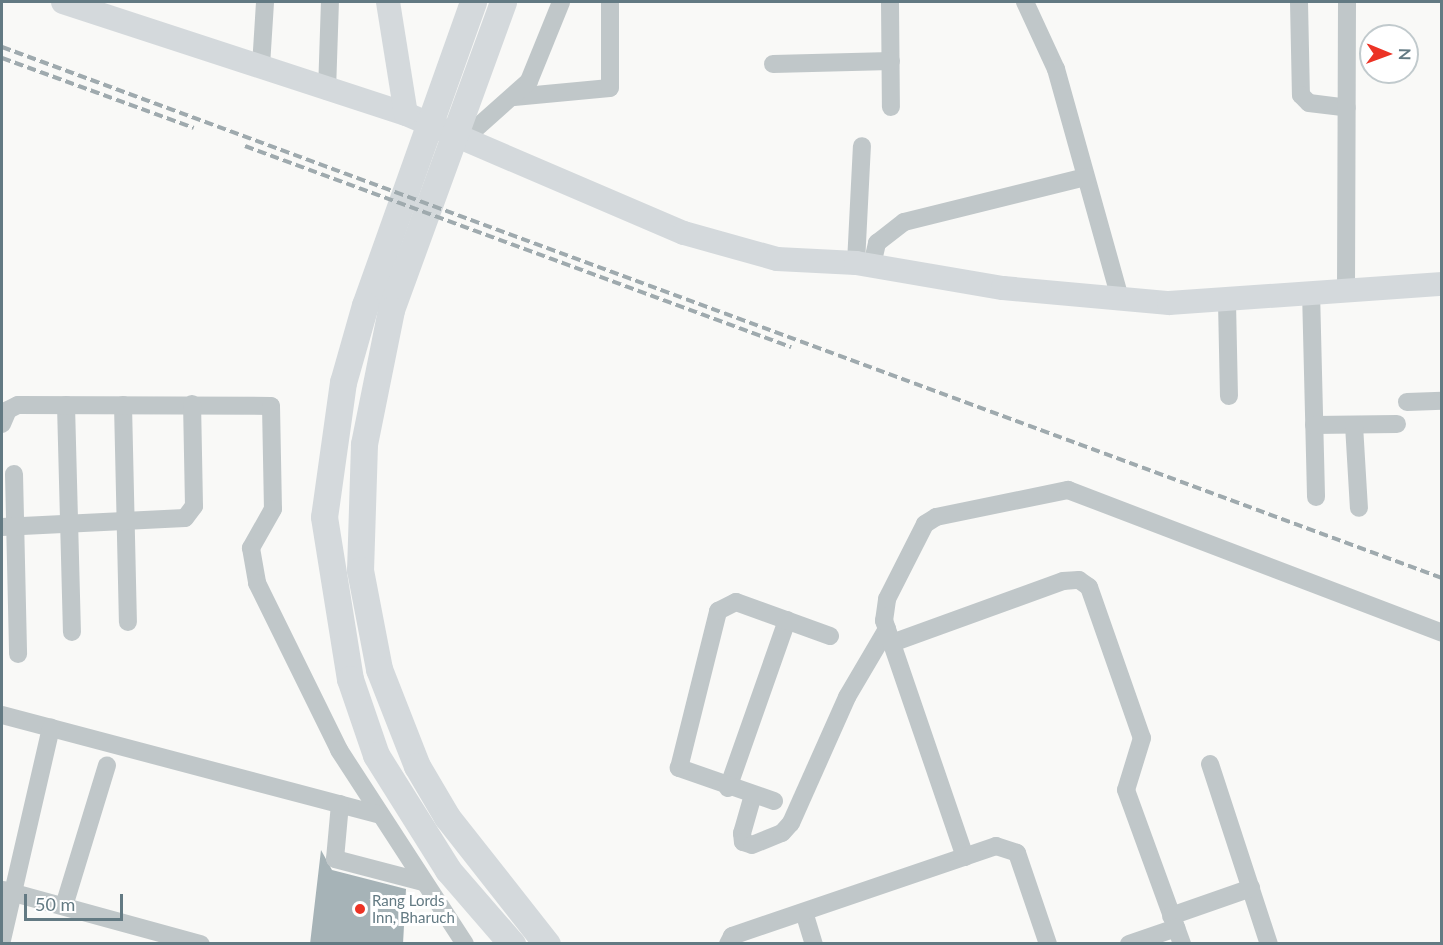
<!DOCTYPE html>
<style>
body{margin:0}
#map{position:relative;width:1443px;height:945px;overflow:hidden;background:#f9f9f7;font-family:Lato,sans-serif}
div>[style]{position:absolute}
.building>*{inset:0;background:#a6b3b7}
.minor>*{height:18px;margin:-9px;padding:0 9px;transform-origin:9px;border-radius:9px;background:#c0c7c9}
.major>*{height:24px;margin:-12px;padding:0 12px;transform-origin:12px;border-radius:12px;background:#d4d9dc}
.highway>*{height:27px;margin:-13.5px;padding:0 13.5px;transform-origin:13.5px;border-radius:13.5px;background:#d4d9dc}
.rail>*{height:4px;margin-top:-2px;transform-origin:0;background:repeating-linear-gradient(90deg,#9faaae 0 9px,transparent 0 13.5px)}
.dots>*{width:16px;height:16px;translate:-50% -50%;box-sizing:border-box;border:3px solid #fff;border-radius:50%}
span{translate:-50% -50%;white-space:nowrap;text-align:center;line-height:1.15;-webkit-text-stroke:6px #fff;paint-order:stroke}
.poi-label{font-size:15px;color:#637a83}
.left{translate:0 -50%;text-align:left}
.frame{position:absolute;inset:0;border:3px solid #637a83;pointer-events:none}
.north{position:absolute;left:1359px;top:24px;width:60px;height:60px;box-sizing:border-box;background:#fff;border:2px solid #c1cacd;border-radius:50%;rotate:91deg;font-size:16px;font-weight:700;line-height:24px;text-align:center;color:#637a83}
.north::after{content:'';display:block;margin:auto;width:21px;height:27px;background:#ec3325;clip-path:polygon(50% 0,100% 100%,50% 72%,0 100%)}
.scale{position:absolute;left:24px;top:894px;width:99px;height:27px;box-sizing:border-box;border:3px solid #637a83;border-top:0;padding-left:8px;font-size:18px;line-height:21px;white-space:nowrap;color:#637a83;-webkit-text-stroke:4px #fff;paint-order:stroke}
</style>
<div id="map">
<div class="building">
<div style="clip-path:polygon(321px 850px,332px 870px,406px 889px,403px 944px,310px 944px)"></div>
</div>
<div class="minor">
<div style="left:890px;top:2px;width:105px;rotate:89.5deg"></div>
<div style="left:1025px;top:2px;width:74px;rotate:65.2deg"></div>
<div style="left:1056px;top:69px;width:235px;rotate:74.4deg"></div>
<div style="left:1299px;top:2px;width:93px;rotate:88.8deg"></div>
<div style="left:1301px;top:95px;width:11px;rotate:45deg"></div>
<div style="left:1309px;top:103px;width:38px;rotate:7deg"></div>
<div style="left:773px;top:64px;width:118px;rotate:-1.5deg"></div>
<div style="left:261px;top:66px;width:64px;rotate:-86.4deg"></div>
<div style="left:327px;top:91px;width:89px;rotate:-88.1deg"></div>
<div style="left:514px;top:97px;width:96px;rotate:-5.4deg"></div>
<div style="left:610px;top:88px;width:86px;rotate:-90deg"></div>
<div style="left:464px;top:139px;width:87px;rotate:-41.7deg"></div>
<div style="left:529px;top:81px;width:85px;rotate:-67.9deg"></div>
<div style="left:856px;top:263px;width:117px;rotate:-87.1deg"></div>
<div style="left:872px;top:265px;width:23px;rotate:-77deg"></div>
<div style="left:877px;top:243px;width:34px;rotate:-38deg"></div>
<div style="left:904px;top:222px;width:187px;rotate:-13.9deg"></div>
<div style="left:1346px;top:289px;width:287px;rotate:-89.8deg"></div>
<div style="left:1311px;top:291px;width:206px;rotate:88.6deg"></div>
<div style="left:1227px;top:302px;width:94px;rotate:88.8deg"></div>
<div style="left:1407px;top:402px;width:35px;rotate:-2deg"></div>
<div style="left:66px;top:405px;width:227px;rotate:88.5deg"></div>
<div style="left:123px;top:405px;width:217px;rotate:88.7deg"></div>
<div style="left:2px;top:424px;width:15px;rotate:-67deg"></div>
<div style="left:8px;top:410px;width:11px;rotate:-27deg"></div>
<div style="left:18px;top:405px;width:253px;rotate:0.2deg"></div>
<div style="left:271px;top:406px;width:103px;rotate:88.9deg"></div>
<div style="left:273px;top:509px;width:45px;rotate:119.4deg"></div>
<div style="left:251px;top:548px;width:36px;rotate:80deg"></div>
<div style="left:257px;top:583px;width:186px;rotate:63.8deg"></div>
<div style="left:339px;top:750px;width:231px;rotate:57deg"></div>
<div style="left:1314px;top:425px;width:83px;rotate:-0.7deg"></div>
<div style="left:1354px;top:425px;width:83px;rotate:86.6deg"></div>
<div style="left:14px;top:474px;width:180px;rotate:88.7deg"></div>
<div style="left:2px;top:527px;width:183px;rotate:-2.8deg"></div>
<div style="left:185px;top:518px;width:15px;rotate:-53deg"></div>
<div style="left:194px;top:506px;width:102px;rotate:-91.1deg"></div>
<div style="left:892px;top:643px;width:182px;rotate:-19.9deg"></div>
<div style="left:1063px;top:581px;width:16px;rotate:-4deg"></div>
<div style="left:1079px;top:580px;width:12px;rotate:35deg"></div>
<div style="left:1089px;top:587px;width:160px;rotate:70.7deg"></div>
<div style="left:1142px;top:738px;width:54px;rotate:107.1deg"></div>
<div style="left:1126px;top:790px;width:164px;rotate:70deg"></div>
<div style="left:2px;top:715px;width:389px;rotate:14.8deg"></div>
<div style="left:1210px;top:764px;width:189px;rotate:71.9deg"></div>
<div style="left:728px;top:788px;width:178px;rotate:-70.6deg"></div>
<div style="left:753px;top:795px;width:40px;rotate:106deg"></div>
<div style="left:742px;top:833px;width:9px;rotate:84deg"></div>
<div style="left:743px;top:842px;width:9px;rotate:18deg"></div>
<div style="left:752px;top:845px;width:32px;rotate:-22deg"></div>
<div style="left:782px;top:833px;width:13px;rotate:-48deg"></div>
<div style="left:791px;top:823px;width:138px;rotate:-66deg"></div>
<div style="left:847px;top:697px;width:79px;rotate:-59.5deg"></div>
<div style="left:774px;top:801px;width:101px;rotate:-160.8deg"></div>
<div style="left:679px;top:768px;width:162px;rotate:-76deg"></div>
<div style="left:718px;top:611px;width:20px;rotate:-27deg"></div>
<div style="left:736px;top:602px;width:100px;rotate:19.9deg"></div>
<div style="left:340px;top:804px;width:55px;rotate:95.2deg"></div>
<div style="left:335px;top:859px;width:91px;rotate:14.6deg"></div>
<div style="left:965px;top:857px;width:250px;rotate:-108.9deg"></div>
<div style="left:884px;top:621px;width:22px;rotate:-82deg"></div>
<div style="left:887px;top:599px;width:84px;rotate:-63.1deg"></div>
<div style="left:925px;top:524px;width:13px;rotate:-32deg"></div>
<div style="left:936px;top:517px;width:135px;rotate:-11.6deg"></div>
<div style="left:1068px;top:490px;width:400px;rotate:20.9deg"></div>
<div style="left:3px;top:890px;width:205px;rotate:15.3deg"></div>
<div style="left:64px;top:906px;width:147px;rotate:-73deg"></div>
<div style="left:804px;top:912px;width:34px;rotate:73deg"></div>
<div style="left:1171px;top:916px;width:85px;rotate:-19.3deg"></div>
<div style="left:2px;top:940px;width:218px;rotate:-77deg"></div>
<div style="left:728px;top:944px;width:9px;rotate:-63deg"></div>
<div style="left:732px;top:936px;width:279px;rotate:-18.8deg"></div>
<div style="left:996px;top:846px;width:22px;rotate:18deg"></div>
<div style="left:1017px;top:853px;width:96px;rotate:71.2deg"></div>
<div style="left:1129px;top:944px;width:50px;rotate:-18.8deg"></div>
</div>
<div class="major">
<div style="left:63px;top:2px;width:361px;rotate:18.1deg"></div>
<div style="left:406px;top:114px;width:302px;rotate:23.2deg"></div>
<div style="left:684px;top:233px;width:97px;rotate:15.6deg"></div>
<div style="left:777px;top:259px;width:79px;rotate:2.9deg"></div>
<div style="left:856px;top:263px;width:149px;rotate:9.7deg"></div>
<div style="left:1003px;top:288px;width:167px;rotate:5.2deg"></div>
<div style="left:1169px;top:303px;width:274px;rotate:-4deg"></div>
<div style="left:388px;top:2px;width:113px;rotate:80.9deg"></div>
</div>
<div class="highway">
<div style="left:473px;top:2px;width:322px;rotate:109.6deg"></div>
<div style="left:365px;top:305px;width:80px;rotate:105.9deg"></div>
<div style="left:343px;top:382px;width:136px;rotate:98deg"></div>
<div style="left:324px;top:517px;width:164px;rotate:80.9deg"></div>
<div style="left:350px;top:679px;width:80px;rotate:71.1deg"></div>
<div style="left:376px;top:755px;width:136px;rotate:57.9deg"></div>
<div style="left:448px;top:870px;width:98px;rotate:49.1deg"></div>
<div style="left:503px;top:2px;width:328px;rotate:110deg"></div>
<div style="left:391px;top:310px;width:137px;rotate:101.4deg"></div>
<div style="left:364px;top:444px;width:126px;rotate:91.8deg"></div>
<div style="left:360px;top:570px;width:101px;rotate:79.1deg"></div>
<div style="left:379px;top:669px;width:104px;rotate:68.6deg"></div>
<div style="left:417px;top:766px;width:59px;rotate:59.5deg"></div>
<div style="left:447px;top:817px;width:162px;rotate:51.8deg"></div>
</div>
<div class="rail">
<div style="left:2px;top:47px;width:1535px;rotate:20.24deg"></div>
<div style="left:2px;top:58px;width:204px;rotate:20deg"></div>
<div style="left:245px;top:146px;width:582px;rotate:20.21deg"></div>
</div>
<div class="dots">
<div style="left:360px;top:909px;background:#ec3325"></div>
</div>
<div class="poi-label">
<span class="left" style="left:372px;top:909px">Rang Lords<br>Inn, Bharuch</span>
</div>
<div class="frame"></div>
<div class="north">N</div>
<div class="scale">50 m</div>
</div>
